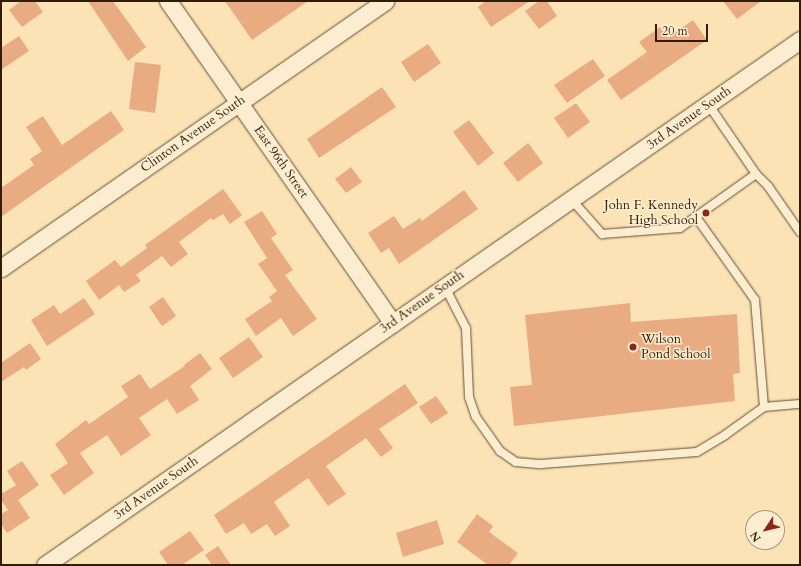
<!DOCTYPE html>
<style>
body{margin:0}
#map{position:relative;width:801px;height:566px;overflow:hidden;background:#fce3b6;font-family:Cardo,serif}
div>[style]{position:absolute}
.building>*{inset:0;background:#e9ab82}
.roads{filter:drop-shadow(0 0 1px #644e31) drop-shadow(0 0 1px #644e31)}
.service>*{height:8px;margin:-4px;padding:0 4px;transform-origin:4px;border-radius:4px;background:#fdedd0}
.minor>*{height:17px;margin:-8.5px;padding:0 8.5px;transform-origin:8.5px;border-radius:8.5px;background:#fdedd0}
.dots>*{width:11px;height:11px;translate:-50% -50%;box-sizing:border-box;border:2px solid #fdedd0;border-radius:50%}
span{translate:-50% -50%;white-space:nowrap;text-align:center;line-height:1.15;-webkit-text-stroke:3px #fdedd0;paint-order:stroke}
.street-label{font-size:13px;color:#311d05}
.poi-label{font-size:13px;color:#311d05}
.right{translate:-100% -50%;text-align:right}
.left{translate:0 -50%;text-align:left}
.frame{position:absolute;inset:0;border:2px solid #311d05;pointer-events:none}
.north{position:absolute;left:745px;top:510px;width:40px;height:40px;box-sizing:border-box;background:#fdedd0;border:1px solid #ab9a7f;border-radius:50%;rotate:235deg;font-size:11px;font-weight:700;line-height:16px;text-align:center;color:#311d05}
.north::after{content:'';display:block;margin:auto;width:14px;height:18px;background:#8f2418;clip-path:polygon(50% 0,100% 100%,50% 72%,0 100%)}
.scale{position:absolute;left:655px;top:24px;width:53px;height:18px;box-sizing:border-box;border:2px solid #311d05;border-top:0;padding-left:5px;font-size:12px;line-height:14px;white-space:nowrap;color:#311d05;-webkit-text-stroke:3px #fdedd0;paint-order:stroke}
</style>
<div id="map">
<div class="building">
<div style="clip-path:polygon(21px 1px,35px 1px,43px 12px,22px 27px,9px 10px)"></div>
<div style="clip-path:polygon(88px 1px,113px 1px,146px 47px,128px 61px)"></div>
<div style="clip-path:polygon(225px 1px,308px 1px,252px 40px)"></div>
<div style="clip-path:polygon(486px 1px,530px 1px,491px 27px,478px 7px)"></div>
<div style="clip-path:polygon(539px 1px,547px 1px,557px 16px,539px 29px,525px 11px)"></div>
<div style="clip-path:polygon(723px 1px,761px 1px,737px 19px)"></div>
<div style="clip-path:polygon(693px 20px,707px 40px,621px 100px,607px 80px,647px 52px,639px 42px,660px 27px,668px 38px)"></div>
<div style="clip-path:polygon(19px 36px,29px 51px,1px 70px,1px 48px)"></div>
<div style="clip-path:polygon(428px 44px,441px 63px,414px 82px,401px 62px)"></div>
<div style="clip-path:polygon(593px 59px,605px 76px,567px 103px,554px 85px)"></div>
<div style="clip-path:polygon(135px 62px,161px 65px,155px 113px,129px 109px)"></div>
<div style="clip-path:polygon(382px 87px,396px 107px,319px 158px,307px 139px)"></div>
<div style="clip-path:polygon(576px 103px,590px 122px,568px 138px,554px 118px)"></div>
<div style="clip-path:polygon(111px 111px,124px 130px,1px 217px,1px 188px,34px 165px,30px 159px,42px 151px,26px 127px,43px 116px,62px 145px)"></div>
<div style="clip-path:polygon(469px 120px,494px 153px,478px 166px,453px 132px)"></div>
<div style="clip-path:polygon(528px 143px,543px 163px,518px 182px,503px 163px)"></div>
<div style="clip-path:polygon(351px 167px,362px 182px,346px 193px,335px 179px)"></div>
<div style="clip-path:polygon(223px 189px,242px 215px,230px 224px,223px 214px,213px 220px,211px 218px,179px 242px,188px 254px,171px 267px,162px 256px,136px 275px,141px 281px,124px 292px,119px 285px,99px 300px,86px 281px,115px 260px,121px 267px,147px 248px,145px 245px)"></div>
<div style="clip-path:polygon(464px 190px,478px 209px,399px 264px,389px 248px,381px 253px,368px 233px,394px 216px,403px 229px,420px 218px,422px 221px)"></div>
<div style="clip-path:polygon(262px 211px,277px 234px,271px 238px,293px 270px,285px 275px,317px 319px,293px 336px,281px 318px,256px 336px,245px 319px,272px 301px,269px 297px,277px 291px,258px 264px,267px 258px,244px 222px)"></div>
<div style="clip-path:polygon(163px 297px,176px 316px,162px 326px,149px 307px)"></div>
<div style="clip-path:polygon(84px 298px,95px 314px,47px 346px,31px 320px,54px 305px,60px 314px)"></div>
<div style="clip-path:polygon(630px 303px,631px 322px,737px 314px,740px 373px,733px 374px,735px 401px,514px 426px,510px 387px,532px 385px,525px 315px)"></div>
<div style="clip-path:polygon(249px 337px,263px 357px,233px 378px,219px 358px)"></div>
<div style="clip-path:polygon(30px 343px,41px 359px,26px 370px,24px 367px,1px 382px,1px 363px)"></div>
<div style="clip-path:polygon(200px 353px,212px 369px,190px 386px,199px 400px,177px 414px,167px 399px,139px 418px,151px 435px,121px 456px,107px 435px,80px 453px,94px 473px,64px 495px,50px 475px,68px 463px,55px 444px,86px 420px,89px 424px,128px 397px,121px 386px,140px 374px,150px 389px,185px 366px,184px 365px)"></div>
<div style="clip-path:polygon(405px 384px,418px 403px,379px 429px,393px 448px,381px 457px,366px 438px,326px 466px,346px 494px,328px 506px,308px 478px,274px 502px,290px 526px,275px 536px,267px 524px,251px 534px,244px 523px,226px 534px,214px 515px)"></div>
<div style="clip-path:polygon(436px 396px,448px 413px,431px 424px,419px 407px)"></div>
<div style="clip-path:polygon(22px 461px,39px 485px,18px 500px,30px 518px,7px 533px,1px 524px,1px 514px,8px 510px,1px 500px,1px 494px,16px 485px,7px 471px)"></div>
<div style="clip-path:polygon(477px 514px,493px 526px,489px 532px,518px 553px,509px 565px,488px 565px,457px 542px)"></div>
<div style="clip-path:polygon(437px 520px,444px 544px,403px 557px,396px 533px)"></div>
<div style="clip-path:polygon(190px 531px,204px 550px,182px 565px,168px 565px,159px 552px)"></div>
<div style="clip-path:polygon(218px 546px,231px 565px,212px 565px,205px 555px)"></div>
</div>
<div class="roads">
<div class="service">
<div style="left:756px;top:174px;width:17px;rotate:45deg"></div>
<div style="left:768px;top:186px;width:56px;rotate:55.2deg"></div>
<div style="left:571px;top:199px;width:47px;rotate:48.5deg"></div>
<div style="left:602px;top:234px;width:78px;rotate:-4.4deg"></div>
<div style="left:680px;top:228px;width:93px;rotate:-35.4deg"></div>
<div style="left:756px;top:174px;width:85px;rotate:-124.4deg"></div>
<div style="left:696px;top:217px;width:102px;rotate:54.6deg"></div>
<div style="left:755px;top:300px;width:107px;rotate:85.2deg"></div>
<div style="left:445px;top:287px;width:46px;rotate:62.9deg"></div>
<div style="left:466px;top:328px;width:69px;rotate:87.5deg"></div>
<div style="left:469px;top:397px;width:21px;rotate:71deg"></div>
<div style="left:476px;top:417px;width:42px;rotate:54.8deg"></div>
<div style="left:500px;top:451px;width:19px;rotate:35deg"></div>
<div style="left:516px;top:462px;width:25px;rotate:5deg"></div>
<div style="left:541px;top:464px;width:156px;rotate:-4.4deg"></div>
<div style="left:697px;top:452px;width:33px;rotate:-31deg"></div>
<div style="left:725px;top:435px;width:48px;rotate:-35.7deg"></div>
<div style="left:764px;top:407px;width:36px;rotate:-5deg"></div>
</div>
<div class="minor">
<div style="left:168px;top:1px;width:393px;rotate:55.1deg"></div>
<div style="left:1px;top:268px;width:468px;rotate:-34.8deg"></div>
<div style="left:45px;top:565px;width:920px;rotate:-34.81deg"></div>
</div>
</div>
<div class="dots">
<div style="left:706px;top:213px;background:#8f2418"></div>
<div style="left:633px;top:347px;background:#8f2418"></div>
</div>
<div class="street-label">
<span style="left:689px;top:118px;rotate:-35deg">3rd Avenue South</span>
<span style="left:193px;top:134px;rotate:-35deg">Clinton Avenue South</span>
<span style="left:281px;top:162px;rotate:55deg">East 96th Street</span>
<span style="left:422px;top:302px;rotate:-35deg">3rd Avenue South</span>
<span style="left:156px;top:488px;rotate:-35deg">3rd Avenue South</span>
</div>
<div class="poi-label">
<span class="right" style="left:698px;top:213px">John F. Kennedy<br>High School</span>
<span class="left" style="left:641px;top:347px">Wilson<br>Pond School</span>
</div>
<div class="frame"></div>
<div class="north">N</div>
<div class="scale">20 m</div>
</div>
